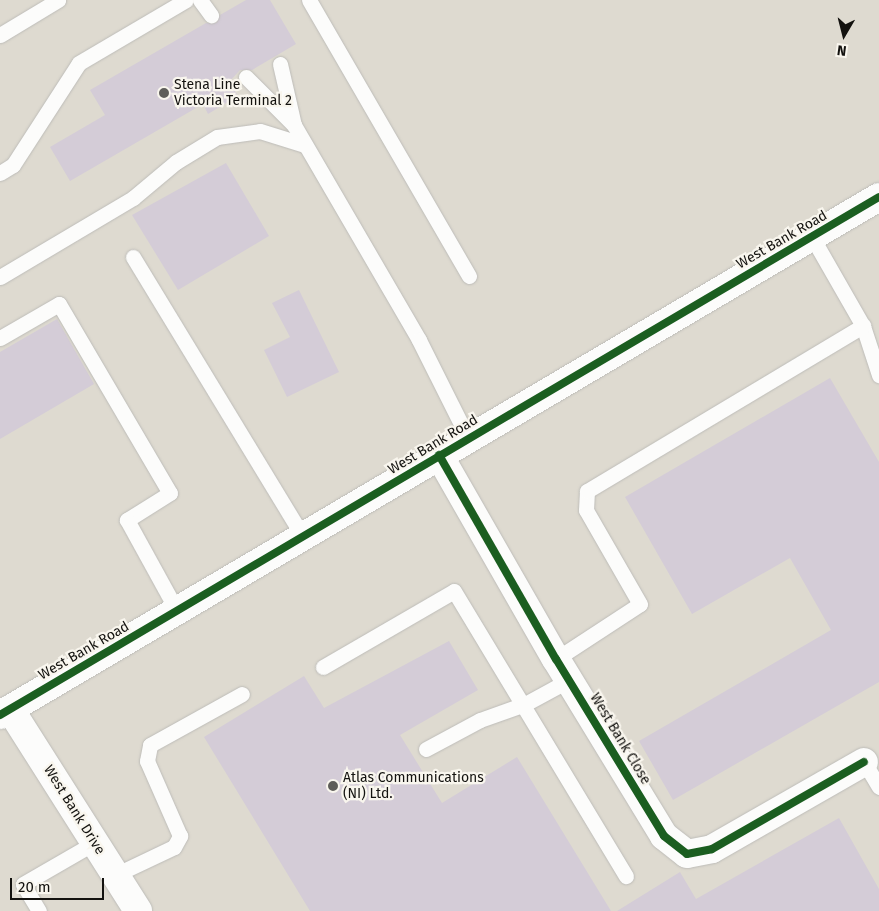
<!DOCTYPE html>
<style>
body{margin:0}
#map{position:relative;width:879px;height:911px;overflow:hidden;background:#e9e8e3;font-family:"Fira Sans",sans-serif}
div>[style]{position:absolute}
.built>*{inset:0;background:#dedad0}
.building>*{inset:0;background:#d4ccd7}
.roads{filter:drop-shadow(0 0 1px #bdbcb8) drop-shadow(0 0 1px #bdbcb8)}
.lane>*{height:15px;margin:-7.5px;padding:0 7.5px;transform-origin:7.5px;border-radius:7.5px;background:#fcfcfb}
.street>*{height:28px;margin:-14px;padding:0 14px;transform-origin:14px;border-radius:14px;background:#fcfcfb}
.secondary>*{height:28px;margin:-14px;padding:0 14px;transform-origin:14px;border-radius:14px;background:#fcfcfb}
.cycleway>*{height:8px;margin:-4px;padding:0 4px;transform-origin:4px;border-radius:4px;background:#1b5e20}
.dots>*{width:14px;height:14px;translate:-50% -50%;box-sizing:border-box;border:2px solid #f9f6ee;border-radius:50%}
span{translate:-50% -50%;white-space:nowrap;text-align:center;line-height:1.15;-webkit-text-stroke:4.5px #f9f6ee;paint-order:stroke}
.poi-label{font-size:14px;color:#13120f}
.left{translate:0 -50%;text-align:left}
.street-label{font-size:14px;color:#13120f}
.north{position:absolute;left:819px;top:10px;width:50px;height:50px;-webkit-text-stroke:4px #f9f6ee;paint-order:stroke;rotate:188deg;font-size:14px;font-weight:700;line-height:20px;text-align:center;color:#13120f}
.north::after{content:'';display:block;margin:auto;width:18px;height:22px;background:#13120f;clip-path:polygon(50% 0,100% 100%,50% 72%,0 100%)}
.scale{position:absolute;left:10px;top:878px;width:94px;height:22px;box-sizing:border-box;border:2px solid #13120f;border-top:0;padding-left:6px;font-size:15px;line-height:18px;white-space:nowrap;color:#13120f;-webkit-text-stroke:4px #f9f6ee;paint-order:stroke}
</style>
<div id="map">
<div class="built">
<div style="clip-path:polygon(0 0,879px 0,879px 911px,0 911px)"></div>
</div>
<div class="building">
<div style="clip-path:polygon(246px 0,270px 0,296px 44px,252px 70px,240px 70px,229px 82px,238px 96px,208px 114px,203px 104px,70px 181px,50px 147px,105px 115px,90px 90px,206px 23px,216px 23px,220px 15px)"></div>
<div style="clip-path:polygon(226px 163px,269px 236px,178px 290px,132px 215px)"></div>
<div style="clip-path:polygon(299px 290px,339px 372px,287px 397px,264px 350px,290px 337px,272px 303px)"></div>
<div style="clip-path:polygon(57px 319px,94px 384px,0 439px,0 352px)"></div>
<div style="clip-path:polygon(830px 378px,879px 462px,879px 682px,673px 800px,639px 741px,831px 630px,790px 558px,692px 614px,625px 497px)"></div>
<div style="clip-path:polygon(449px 641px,478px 690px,400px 735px,442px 803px,517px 757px,611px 911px,310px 911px,204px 737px,304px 676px,324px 708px)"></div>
<div style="clip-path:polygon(839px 818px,879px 889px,879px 911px,617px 911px,680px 872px,696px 899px)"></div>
</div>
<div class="roads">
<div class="lane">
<div style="left:200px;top:0;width:19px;rotate:54deg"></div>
<div style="left:309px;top:0;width:319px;rotate:59.9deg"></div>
<div style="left:0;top:35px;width:68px;rotate:-31.1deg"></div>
<div style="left:280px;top:64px;width:63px;rotate:77.1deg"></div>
<div style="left:246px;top:77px;width:68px;rotate:45deg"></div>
<div style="left:294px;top:125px;width:249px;rotate:59.8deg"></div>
<div style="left:419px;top:340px;width:110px;rotate:63.4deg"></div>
<div style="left:0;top:173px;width:15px;rotate:-32deg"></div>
<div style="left:13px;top:165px;width:121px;rotate:-57.1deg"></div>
<div style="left:79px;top:63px;width:124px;rotate:-30.5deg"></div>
<div style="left:812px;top:237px;width:103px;rotate:60.2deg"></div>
<div style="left:863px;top:326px;width:52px;rotate:71.9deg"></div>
<div style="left:133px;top:257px;width:328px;rotate:58.7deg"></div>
<div style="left:0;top:277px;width:155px;rotate:-30.7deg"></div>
<div style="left:133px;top:198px;width:56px;rotate:-39.9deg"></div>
<div style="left:176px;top:162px;width:48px;rotate:-31.4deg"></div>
<div style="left:217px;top:137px;width:43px;rotate:-7.9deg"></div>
<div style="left:260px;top:131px;width:47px;rotate:17.3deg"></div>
<div style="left:0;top:338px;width:68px;rotate:-30deg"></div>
<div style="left:59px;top:304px;width:219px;rotate:59.6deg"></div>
<div style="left:170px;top:493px;width:51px;rotate:147.9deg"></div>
<div style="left:127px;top:520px;width:104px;rotate:61.2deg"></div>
<div style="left:556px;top:659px;width:100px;rotate:-33.2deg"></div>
<div style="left:640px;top:604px;width:108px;rotate:-119.9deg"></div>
<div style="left:586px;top:510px;width:19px;rotate:-87deg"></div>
<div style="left:587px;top:491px;width:322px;rotate:-30.9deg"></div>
<div style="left:323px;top:667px;width:151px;rotate:-30.1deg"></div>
<div style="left:454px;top:591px;width:333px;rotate:58.9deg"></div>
<div style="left:426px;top:749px;width:61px;rotate:-28.2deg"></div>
<div style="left:480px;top:720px;width:48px;rotate:-19.6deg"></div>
<div style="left:525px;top:704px;width:50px;rotate:-28.6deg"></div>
<div style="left:864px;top:762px;width:29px;rotate:59deg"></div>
<div style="left:115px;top:875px;width:65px;rotate:-25.4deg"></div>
<div style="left:174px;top:847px;width:13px;rotate:-61deg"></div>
<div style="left:180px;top:836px;width:82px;rotate:-113.7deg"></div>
<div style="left:147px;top:761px;width:16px;rotate:-79deg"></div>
<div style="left:150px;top:745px;width:105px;rotate:-29deg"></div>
<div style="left:39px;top:911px;width:31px;rotate:-121deg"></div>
<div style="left:23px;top:884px;width:82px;rotate:-30deg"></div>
</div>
<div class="street">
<div style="left:439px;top:455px;width:235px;rotate:60.2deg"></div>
<div style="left:556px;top:659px;width:207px;rotate:58.6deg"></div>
<div style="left:664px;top:836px;width:29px;rotate:38deg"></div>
<div style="left:687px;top:854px;width:25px;rotate:-11deg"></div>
<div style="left:712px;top:849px;width:175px;rotate:-29.8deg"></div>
<div style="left:10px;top:709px;width:239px;rotate:57.6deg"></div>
</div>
<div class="secondary">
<div style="left:0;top:715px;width:1020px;rotate:-30.51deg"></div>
</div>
</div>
<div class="cycleway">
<div style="left:439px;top:455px;width:235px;rotate:60.2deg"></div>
<div style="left:556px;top:659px;width:207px;rotate:58.6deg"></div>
<div style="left:664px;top:836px;width:29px;rotate:38deg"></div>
<div style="left:687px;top:854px;width:25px;rotate:-11deg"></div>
<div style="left:712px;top:849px;width:175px;rotate:-29.8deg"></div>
<div style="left:0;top:715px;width:1020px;rotate:-30.51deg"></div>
</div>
<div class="dots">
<div style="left:164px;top:93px;background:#5e5d59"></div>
<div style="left:333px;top:786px;background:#5e5d59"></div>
</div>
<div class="poi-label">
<span class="left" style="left:174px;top:93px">Stena Line<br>Victoria Terminal 2</span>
<span class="left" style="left:343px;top:786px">Atlas Communications<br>(NI) Ltd.</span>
</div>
<div class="street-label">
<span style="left:782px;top:240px;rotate:-30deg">West Bank Road</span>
<span style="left:433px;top:445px;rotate:-31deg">West Bank Road</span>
<span style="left:84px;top:651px;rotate:-30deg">West Bank Road</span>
<span style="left:620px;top:739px;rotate:59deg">West Bank Close</span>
<span style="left:74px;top:810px;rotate:58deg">West Bank Drive</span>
</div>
<div class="north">N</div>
<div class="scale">20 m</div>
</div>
